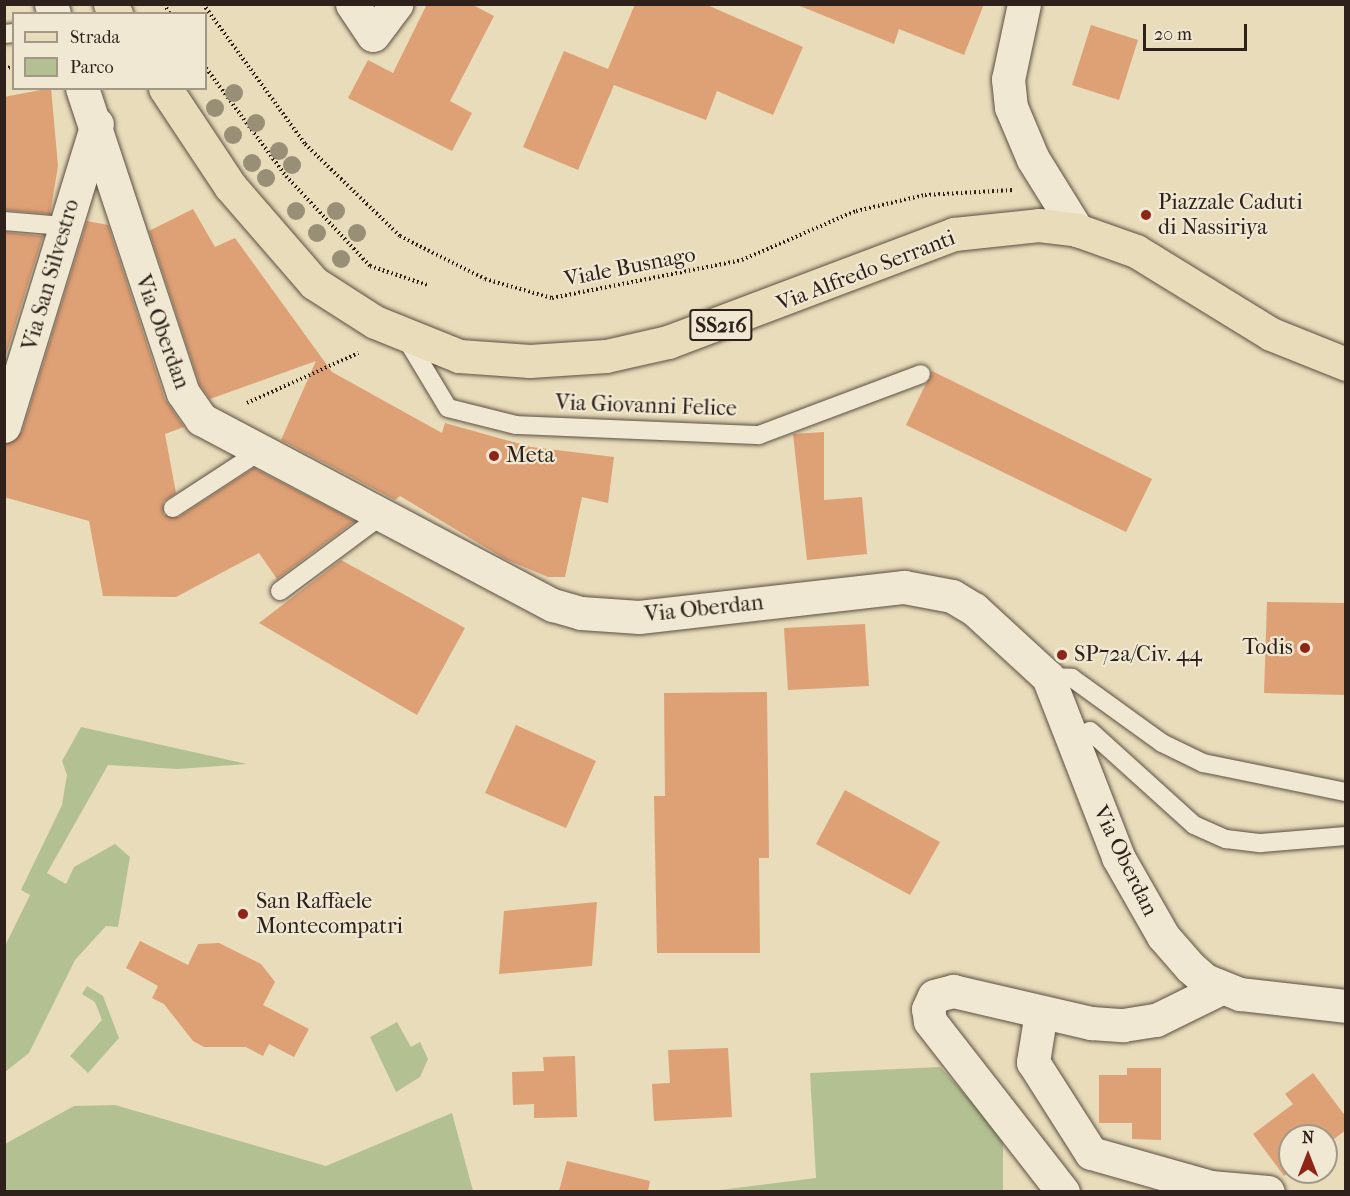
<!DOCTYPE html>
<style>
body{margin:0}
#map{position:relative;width:1350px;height:1196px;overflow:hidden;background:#e8dcba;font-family:"IM FELL French Canon",serif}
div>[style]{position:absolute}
.green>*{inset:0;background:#b3c192}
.building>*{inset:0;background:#dea075}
.path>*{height:4px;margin-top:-2px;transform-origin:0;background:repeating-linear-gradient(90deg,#2e201a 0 1.5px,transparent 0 4.5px)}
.roads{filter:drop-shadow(0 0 2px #5c4f42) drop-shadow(0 0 2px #5c4f42)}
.lane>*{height:18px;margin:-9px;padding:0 9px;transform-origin:9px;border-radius:9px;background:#f0e8d2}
.street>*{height:33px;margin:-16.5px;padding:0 16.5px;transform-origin:16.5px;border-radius:16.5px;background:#f0e8d2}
.secondary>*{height:33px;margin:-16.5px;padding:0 16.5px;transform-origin:16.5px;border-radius:16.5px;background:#f0e8d2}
.primary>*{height:33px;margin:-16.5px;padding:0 16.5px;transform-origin:16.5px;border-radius:16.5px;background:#e8dcba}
.trees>*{width:18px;height:18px;margin:-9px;border-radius:50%;background:#988f76}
.dots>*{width:16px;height:16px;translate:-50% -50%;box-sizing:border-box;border:3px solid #f0e8d2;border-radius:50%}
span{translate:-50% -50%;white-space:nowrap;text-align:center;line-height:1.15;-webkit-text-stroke:4.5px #f0e8d2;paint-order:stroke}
.shield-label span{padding:2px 4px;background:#f0e8d2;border:2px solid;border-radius:4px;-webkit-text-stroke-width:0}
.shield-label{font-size:21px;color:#2e201a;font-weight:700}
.poi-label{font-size:22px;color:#2e201a}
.left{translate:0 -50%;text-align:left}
.right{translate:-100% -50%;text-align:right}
.street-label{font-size:22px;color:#2e201a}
.frame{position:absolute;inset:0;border:6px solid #2e201a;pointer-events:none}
.legend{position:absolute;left:12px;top:12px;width:195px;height:78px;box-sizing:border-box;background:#f0e8d2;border:2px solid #a29888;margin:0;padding:8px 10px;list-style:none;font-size:18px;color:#2e201a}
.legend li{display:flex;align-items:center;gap:12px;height:30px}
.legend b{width:30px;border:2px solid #a29888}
.north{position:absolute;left:1278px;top:1124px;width:60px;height:60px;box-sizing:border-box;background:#f0e8d2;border:2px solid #a29888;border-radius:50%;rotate:0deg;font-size:16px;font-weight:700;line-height:24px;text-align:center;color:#2e201a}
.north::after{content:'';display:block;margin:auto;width:21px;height:27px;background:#8f2418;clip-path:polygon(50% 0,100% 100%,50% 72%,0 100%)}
.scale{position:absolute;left:1143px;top:24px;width:104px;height:27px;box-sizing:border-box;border:3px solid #2e201a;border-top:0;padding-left:8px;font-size:18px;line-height:21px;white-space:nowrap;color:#2e201a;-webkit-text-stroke:4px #f0e8d2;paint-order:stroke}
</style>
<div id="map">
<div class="green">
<div style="clip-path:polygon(81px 727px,247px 764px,178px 769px,108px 765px,47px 873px,66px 884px,74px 867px,115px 844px,130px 857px,118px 927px,106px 926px,75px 960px,29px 1053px,5px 1072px,5px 946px,30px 895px,21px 890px,62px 805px,67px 775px,62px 761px)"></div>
<div style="clip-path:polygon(87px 986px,103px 996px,119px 1038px,88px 1073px,70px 1056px,102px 1020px,95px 1002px,82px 994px)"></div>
<div style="clip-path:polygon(397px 1022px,411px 1047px,420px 1042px,428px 1059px,420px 1077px,396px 1092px,370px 1037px)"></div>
<div style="clip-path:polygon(940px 1067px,1003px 1136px,1003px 1191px,704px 1192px,816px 1178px,810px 1073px)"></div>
<div style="clip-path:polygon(115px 1105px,326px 1166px,452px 1113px,473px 1191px,5px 1191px,5px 1144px,74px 1106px)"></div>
</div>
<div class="building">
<div style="clip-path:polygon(427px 4px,471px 4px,494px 16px,450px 101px,472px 113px,452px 151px,348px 98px,368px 60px,393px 73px)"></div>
<div style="clip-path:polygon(635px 4px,705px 4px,803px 47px,773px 115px,717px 91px,706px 120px,614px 85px,578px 170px,523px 147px,564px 51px,608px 69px)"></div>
<div style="clip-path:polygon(795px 4px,984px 4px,964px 55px,899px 29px,894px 44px)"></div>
<div style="clip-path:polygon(1091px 25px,1138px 40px,1119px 100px,1072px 85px)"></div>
<div style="clip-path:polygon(51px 88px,58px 166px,50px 214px,4px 210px,4px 97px)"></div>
<div style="clip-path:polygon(193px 209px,215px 247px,235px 238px,332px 372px,442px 433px,445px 423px,531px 447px,614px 457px,608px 503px,582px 497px,565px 577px,548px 577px,505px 559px,400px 496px,395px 500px,281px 440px,316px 361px,210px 399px,200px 385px,149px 231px)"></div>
<div style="clip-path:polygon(87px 221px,108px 225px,165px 399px,184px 427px,165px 434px,176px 493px,163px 502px,164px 515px,179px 517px,254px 468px,355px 521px,277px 579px,259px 553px,176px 597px,103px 596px,89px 521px,4px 497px,4px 444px,22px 432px)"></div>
<div style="clip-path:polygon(4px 232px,43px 236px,4px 361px)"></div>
<div style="clip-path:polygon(932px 371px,1152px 479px,1126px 532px,906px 425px)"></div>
<div style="clip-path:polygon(824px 432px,824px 500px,862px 497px,867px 554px,807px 560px,793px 434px)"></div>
<div style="clip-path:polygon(341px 560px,465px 628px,417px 715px,259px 623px)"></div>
<div style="clip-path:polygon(1267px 602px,1346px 603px,1346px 695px,1264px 693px)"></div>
<div style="clip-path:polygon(865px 624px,869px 686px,788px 690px,784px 628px)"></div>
<div style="clip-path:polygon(767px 692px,769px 858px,759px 858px,760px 953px,657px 953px,654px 796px,665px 796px,664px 693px)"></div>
<div style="clip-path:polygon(516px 725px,596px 761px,566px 828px,485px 793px)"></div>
<div style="clip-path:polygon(845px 790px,940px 842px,910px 895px,816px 844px)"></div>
<div style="clip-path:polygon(597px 902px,592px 966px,499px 974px,504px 911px)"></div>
<div style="clip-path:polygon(140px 941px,188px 965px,198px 944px,219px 943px,261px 964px,275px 982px,263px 1005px,309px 1029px,294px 1057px,269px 1044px,263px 1056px,246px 1047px,204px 1047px,193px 1041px,164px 1004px,152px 998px,158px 986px,126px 968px)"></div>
<div style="clip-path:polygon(728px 1048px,732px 1117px,654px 1121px,652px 1084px,670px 1083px,668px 1050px)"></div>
<div style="clip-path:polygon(575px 1056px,577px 1117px,534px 1118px,534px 1104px,513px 1105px,512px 1072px,544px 1071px,543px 1057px)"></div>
<div style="clip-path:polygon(1127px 1068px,1161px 1068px,1161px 1140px,1132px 1139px,1132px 1123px,1099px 1123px,1099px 1075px,1127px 1075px)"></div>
<div style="clip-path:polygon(1313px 1073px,1346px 1117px,1346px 1130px,1326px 1145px,1326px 1136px,1290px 1136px,1290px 1171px,1284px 1176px,1253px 1134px,1293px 1104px,1285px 1094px)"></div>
<div style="clip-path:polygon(567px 1161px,650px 1181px,648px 1191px,559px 1191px)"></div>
</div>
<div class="path">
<div style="left:164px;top:4px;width:12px;rotate:59deg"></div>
<div style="left:203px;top:4px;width:173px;rotate:53.9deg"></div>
<div style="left:305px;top:144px;width:132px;rotate:44.1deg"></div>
<div style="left:400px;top:236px;width:95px;rotate:26.8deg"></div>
<div style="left:485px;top:279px;width:70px;rotate:15.8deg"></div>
<div style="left:552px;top:298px;width:194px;rotate:-11.3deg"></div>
<div style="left:742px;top:260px;width:124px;rotate:-23.3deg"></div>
<div style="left:856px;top:211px;width:71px;rotate:-13.1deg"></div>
<div style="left:925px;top:195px;width:88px;rotate:-3.3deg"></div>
<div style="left:206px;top:68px;width:134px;rotate:53.5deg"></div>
<div style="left:286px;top:176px;width:123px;rotate:47deg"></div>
<div style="left:370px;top:266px;width:60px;rotate:18.4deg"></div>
<div style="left:4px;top:69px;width:10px;rotate:-17deg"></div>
<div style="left:247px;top:403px;width:122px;rotate:-24.2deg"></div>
</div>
<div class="roads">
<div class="lane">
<div style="left:4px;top:34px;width:10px;rotate:-6deg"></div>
<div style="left:4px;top:221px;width:59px;rotate:4.8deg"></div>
<div style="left:404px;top:335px;width:85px;rotate:58.9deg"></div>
<div style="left:448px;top:408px;width:70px;rotate:14deg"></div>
<div style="left:516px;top:425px;width:243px;rotate:2.4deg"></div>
<div style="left:759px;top:435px;width:173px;rotate:-20.6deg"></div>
<div style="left:173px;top:508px;width:103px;rotate:-33.1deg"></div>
<div style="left:280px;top:591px;width:126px;rotate:-36.6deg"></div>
<div style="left:1048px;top:677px;width:24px;rotate:2deg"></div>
<div style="left:1072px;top:678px;width:111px;rotate:35.8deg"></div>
<div style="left:1162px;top:743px;width:46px;rotate:26deg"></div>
<div style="left:1203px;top:763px;width:146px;rotate:11.5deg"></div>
<div style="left:1073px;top:738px;width:18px;rotate:-22deg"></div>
<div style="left:1090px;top:731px;width:140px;rotate:42.1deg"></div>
<div style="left:1194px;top:825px;width:35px;rotate:24deg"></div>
<div style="left:1226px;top:839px;width:35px;rotate:7deg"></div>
<div style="left:1261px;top:843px;width:85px;rotate:-4.7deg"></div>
</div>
<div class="street">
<div style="left:352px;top:4px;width:37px;rotate:56deg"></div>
<div style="left:373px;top:35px;width:39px;rotate:-53deg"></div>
<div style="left:1024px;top:4px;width:77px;rotate:102deg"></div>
<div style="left:1008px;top:79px;width:28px;rotate:84deg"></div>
<div style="left:1011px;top:107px;width:56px;rotate:67.1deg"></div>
<div style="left:1033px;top:159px;width:84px;rotate:58.2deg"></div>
<div style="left:4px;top:426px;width:316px;rotate:-72.9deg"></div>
<div style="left:1041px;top:1012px;width:51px;rotate:99.1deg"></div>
<div style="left:1033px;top:1062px;width:108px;rotate:57.5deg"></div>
<div style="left:1091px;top:1153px;width:124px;rotate:15.9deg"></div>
<div style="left:1210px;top:1187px;width:58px;rotate:4.9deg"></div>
<div style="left:1063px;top:1192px;width:217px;rotate:-127.9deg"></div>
<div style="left:930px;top:1021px;width:12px;rotate:-99deg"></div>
<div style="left:928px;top:1009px;width:14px;rotate:-65deg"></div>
<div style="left:934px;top:996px;width:20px;rotate:-15deg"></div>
<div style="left:953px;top:991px;width:142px;rotate:13.1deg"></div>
<div style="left:1091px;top:1023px;width:32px;rotate:4deg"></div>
<div style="left:1123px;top:1025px;width:33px;rotate:-9deg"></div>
<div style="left:1156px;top:1020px;width:72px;rotate:-26.2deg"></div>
</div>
<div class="secondary">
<div style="left:51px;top:4px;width:10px;rotate:73deg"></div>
<div style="left:82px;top:88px;width:321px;rotate:71.7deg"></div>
<div style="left:183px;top:393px;width:32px;rotate:55deg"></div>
<div style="left:201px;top:419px;width:398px;rotate:27.9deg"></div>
<div style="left:553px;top:605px;width:29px;rotate:16deg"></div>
<div style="left:581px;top:613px;width:58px;rotate:3.9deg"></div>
<div style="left:639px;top:617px;width:267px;rotate:-6.5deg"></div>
<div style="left:904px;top:587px;width:49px;rotate:10.6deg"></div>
<div style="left:952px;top:596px;width:26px;rotate:31deg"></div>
<div style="left:974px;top:609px;width:100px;rotate:42.6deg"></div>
<div style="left:1048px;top:677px;width:193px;rotate:68.7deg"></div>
<div style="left:1118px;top:857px;width:91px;rotate:60.3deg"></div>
<div style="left:1163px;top:936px;width:41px;rotate:48.9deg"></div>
<div style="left:1190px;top:967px;width:20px;rotate:41deg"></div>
<div style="left:1205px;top:980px;width:38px;rotate:22deg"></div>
<div style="left:1240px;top:994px;width:107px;rotate:6.5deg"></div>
</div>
<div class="primary">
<div style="left:110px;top:4px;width:12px;rotate:59deg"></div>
<div style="left:165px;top:88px;width:118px;rotate:56.4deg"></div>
<div style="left:230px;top:186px;width:128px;rotate:49.1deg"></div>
<div style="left:314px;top:283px;width:72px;rotate:32.6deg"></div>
<div style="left:375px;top:322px;width:91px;rotate:22deg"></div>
<div style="left:459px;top:356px;width:71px;rotate:4deg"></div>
<div style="left:530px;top:361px;width:76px;rotate:-3.8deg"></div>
<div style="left:606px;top:356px;width:64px;rotate:-12.7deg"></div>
<div style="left:668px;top:342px;width:306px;rotate:-20.7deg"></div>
<div style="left:954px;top:234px;width:85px;rotate:-6deg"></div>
<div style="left:1039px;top:225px;width:38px;rotate:7deg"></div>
<div style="left:1077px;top:230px;width:63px;rotate:19.6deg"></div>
<div style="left:1136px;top:251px;width:158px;rotate:31.6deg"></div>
<div style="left:1271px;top:334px;width:81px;rotate:21.8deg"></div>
</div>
</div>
<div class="trees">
<div style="left:234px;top:93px"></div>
<div style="left:215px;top:108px"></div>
<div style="left:256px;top:123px"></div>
<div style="left:233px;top:135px"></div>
<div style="left:279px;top:151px"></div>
<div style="left:252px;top:163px"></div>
<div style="left:292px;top:165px"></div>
<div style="left:266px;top:178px"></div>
<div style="left:296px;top:211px"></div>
<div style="left:336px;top:211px"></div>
<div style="left:317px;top:233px"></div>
<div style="left:357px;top:233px"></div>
<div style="left:341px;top:259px"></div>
</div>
<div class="dots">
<div style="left:1146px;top:215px;background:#8f2418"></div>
<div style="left:494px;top:456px;background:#8f2418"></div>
<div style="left:1305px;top:648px;background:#8f2418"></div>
<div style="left:1062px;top:655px;background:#8f2418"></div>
<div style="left:243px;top:914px;background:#8f2418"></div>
</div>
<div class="shield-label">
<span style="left:721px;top:325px">SS216</span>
</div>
<div class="poi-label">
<span class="left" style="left:1158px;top:215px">Piazzale Caduti<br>di Nassiriya</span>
<span class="left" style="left:506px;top:456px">Meta</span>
<span class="right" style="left:1293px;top:648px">Todis</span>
<span class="left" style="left:1074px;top:655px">SP72a/Civ. 44</span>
<span class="left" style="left:256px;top:914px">San Raffaele<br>Montecompatri</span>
</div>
<div class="street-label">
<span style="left:630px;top:267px;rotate:-11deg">Viale Busnago</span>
<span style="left:866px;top:271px;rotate:-21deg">Via Alfredo Serranti</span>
<span style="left:51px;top:275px;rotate:-74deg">Via San Silvestro</span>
<span style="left:162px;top:332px;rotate:70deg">Via Oberdan</span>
<span style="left:646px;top:406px;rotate:2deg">Via Giovanni Felice</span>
<span style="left:704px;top:609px;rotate:-6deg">Via Oberdan</span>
<span style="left:1125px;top:861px;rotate:64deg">Via Oberdan</span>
</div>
<div class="frame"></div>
<ul class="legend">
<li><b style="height:8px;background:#e8dcba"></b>Strada</li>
<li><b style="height:16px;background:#b3c192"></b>Parco</li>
</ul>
<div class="north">N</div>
<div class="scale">20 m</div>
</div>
